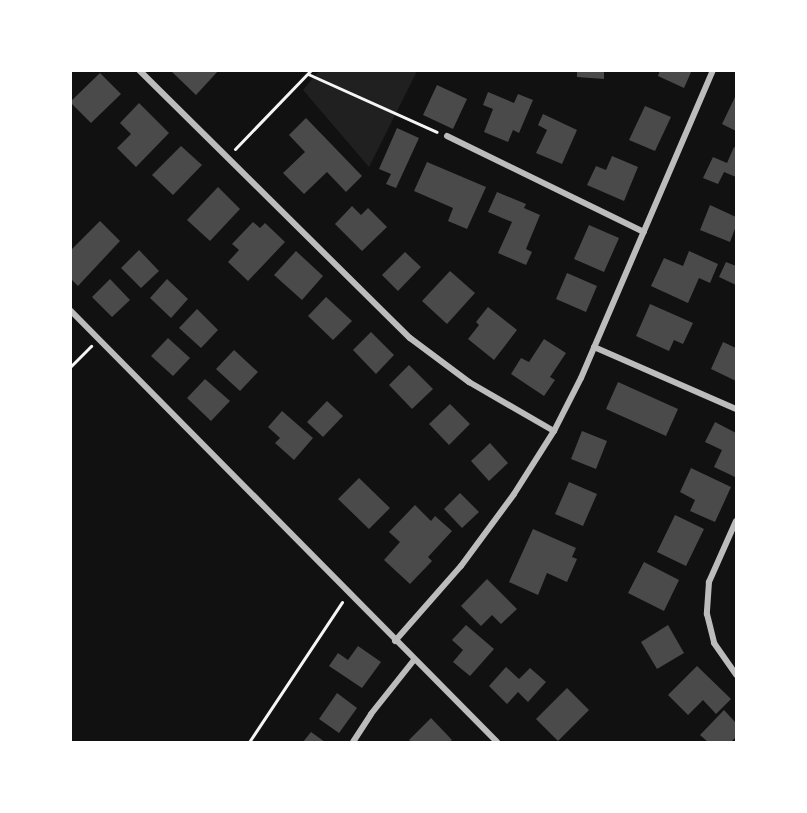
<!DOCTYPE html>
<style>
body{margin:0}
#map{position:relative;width:807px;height:813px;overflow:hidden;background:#111;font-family:Bitter,serif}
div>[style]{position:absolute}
.green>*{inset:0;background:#202020}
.building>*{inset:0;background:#4a4a4a}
.path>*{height:3px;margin:-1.5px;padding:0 1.5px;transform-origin:1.5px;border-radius:1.5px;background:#f5f5f5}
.minor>*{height:6px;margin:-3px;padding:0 3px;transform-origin:3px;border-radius:3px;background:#bcbcbc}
span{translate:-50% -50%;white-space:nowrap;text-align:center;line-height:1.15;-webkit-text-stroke:4.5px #fff;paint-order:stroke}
.frame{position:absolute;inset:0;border:72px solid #fff;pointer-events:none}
</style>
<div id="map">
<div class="green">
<div style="clip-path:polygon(319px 71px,417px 71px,369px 167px,303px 90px)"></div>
</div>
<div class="building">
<div style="clip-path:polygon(170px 70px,219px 70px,196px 95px)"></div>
<div style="clip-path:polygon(577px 70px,604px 70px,604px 79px,577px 77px)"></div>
<div style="clip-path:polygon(660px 70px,692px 70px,684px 88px,658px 76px)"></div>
<div style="clip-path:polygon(100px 73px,121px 94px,91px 123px,70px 102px)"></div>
<div style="clip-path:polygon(437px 85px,467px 99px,453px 129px,423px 115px)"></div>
<div style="clip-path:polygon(488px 92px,514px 103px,518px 94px,533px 100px,519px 133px,513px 130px,508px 142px,484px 132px,493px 109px,483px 105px)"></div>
<div style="clip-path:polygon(736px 95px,736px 131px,722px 124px)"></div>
<div style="clip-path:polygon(139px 103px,169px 133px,136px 167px,117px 148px,131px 134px,120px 123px)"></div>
<div style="clip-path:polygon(645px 106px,671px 117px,655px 151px,629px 140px)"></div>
<div style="clip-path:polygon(543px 114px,577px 130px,562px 164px,536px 153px,547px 130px,538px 125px)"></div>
<div style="clip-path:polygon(306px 118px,362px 176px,346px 192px,327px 172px,304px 194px,283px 173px,305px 152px,289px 135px)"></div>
<div style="clip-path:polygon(397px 128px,419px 138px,396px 188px,386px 184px,391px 174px,379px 169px)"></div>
<div style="clip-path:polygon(181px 146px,202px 165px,173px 195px,152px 175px)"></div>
<div style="clip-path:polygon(734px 147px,736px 148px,736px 177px,724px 172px,718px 184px,703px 178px,713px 157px,727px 163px)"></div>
<div style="clip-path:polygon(612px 156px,638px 167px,624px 201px,587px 185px,596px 166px,606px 170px)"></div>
<div style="clip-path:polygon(427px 162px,486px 187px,467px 229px,448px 221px,453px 208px,414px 191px)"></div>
<div style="clip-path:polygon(218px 187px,240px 209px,210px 241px,187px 220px)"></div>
<div style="clip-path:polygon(497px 192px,526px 204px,524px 208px,540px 215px,526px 249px,532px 252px,526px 265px,498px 253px,512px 222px,488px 212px)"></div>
<div style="clip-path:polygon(710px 205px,736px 217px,736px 226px,730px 242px,700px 230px)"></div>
<div style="clip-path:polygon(352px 206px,361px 215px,368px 208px,387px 227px,362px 251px,335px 224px)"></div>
<div style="clip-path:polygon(100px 221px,120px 241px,78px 286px,70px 278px,70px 251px)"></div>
<div style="clip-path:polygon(253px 222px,260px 228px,265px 223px,285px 242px,248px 281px,228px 262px,239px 250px,232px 244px)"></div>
<div style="clip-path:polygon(589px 225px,619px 238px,604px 272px,574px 259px)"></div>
<div style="clip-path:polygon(139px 250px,159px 271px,141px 288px,121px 268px)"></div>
<div style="clip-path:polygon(296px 251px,323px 276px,302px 300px,274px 275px)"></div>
<div style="clip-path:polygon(689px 251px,718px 264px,710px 283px,699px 278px,688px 303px,651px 286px,664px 258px,683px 266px)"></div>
<div style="clip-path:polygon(405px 252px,421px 267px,398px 291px,382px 275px)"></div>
<div style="clip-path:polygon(726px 262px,736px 266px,736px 285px,719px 277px)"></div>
<div style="clip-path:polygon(450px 271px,475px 293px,447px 324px,422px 301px)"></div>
<div style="clip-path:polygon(567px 273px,597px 286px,586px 312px,556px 299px)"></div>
<div style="clip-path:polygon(110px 279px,130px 300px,112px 317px,92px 297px)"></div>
<div style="clip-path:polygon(167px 279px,188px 299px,171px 318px,150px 298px)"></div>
<div style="clip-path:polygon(326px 297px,352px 321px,333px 340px,308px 316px)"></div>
<div style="clip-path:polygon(650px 304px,693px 323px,683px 344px,674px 340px,669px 351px,636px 336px)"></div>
<div style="clip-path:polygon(488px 307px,517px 330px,494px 360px,468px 339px,479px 325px,476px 322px)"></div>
<div style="clip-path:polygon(197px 309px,218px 330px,201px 348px,179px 328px)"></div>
<div style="clip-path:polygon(371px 332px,394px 355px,376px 374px,353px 350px)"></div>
<div style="clip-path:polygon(168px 338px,190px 358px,173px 376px,151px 356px)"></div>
<div style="clip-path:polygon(544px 339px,566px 353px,550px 377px,555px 380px,544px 396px,511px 374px,521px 358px,529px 362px)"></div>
<div style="clip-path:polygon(723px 342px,736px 348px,736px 381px,711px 369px)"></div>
<div style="clip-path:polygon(234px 350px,258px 372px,240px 391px,216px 369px)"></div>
<div style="clip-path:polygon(409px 365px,433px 389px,412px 409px,389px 385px)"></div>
<div style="clip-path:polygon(205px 379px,230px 401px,211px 421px,187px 398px)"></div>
<div style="clip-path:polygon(618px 382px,678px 409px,666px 436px,606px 409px)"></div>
<div style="clip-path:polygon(327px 401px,343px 416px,323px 437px,307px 422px)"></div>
<div style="clip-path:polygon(450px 404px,470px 424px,449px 445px,429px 424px)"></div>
<div style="clip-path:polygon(282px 411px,313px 438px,294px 460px,275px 443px,280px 438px,268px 427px)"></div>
<div style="clip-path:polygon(715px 422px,736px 433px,735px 477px,714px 467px,722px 450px,705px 442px)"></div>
<div style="clip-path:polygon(582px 431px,607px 441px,596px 469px,571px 459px)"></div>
<div style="clip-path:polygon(490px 443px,508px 463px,489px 481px,471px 461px)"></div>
<div style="clip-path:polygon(691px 468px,731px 487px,715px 522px,690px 511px,695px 500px,680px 492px)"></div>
<div style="clip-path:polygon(359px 478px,390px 508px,369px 529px,338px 499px)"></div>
<div style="clip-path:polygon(569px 482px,597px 494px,583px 526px,555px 514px)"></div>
<div style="clip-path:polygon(460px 493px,479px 512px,462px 528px,444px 509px)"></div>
<div style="clip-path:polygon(415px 505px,431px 521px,435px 516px,452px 531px,428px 557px,432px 561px,410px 584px,384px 560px,400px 542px,389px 532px)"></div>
<div style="clip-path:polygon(675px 515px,704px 529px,686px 566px,657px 552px)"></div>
<div style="clip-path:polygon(533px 529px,576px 548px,572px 557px,577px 559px,567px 582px,547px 573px,538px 595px,509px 582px)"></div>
<div style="clip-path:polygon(644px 562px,679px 580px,664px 611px,628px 593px)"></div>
<div style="clip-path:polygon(487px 579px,517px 609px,501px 624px,492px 615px,481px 626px,461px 606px)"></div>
<div style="clip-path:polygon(466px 625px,494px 649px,470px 676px,453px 662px,463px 650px,452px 640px)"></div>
<div style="clip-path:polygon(668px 625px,684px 653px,657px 669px,641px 642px)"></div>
<div style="clip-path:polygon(358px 646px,381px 662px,362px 688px,329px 666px,338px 653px,348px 660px)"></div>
<div style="clip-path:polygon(697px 666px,731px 699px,716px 714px,703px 700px,688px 715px,668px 695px)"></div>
<div style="clip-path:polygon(506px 667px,519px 679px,530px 668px,546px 682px,528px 702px,518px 692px,507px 704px,489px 686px)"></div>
<div style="clip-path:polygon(567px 688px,589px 710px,558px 741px,536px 719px)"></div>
<div style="clip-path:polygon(337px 693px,357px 708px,339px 733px,319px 719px)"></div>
<div style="clip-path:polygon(724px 710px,736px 723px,736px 737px,731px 742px,708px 742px,700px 735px)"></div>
<div style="clip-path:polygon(431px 718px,452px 740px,449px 742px,412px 742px,409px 740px)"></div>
<div style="clip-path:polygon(311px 732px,325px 742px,303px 742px)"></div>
</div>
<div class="path">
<div style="left:308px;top:74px;width:141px;rotate:24.2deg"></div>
<div style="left:235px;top:149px;width:110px;rotate:-46.1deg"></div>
<div style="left:70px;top:367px;width:30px;rotate:-45deg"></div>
<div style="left:249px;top:742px;width:168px;rotate:-56.4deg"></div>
</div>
<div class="minor">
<div style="left:139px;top:70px;width:381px;rotate:44.7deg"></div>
<div style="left:410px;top:338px;width:74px;rotate:36.7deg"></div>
<div style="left:469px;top:382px;width:98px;rotate:30deg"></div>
<div style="left:447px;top:136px;width:219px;rotate:26deg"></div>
<div style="left:70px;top:310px;width:607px;rotate:45.33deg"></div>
<div style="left:594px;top:347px;width:155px;rotate:23.6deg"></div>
<div style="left:736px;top:521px;width:67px;rotate:113.9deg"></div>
<div style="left:709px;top:582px;width:32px;rotate:94deg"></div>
<div style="left:707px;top:614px;width:30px;rotate:76deg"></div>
<div style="left:714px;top:643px;width:39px;rotate:55deg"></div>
<div style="left:395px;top:641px;width:100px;rotate:-48.7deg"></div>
<div style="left:461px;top:566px;width:89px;rotate:-53.6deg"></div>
<div style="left:514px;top:494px;width:75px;rotate:-57.6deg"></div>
<div style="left:554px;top:431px;width:59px;rotate:-63deg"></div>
<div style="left:581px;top:378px;width:335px;rotate:-66.8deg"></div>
<div style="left:353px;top:742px;width:33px;rotate:-57deg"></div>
<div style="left:371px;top:714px;width:69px;rotate:-51.5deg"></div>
</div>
<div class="frame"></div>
</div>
